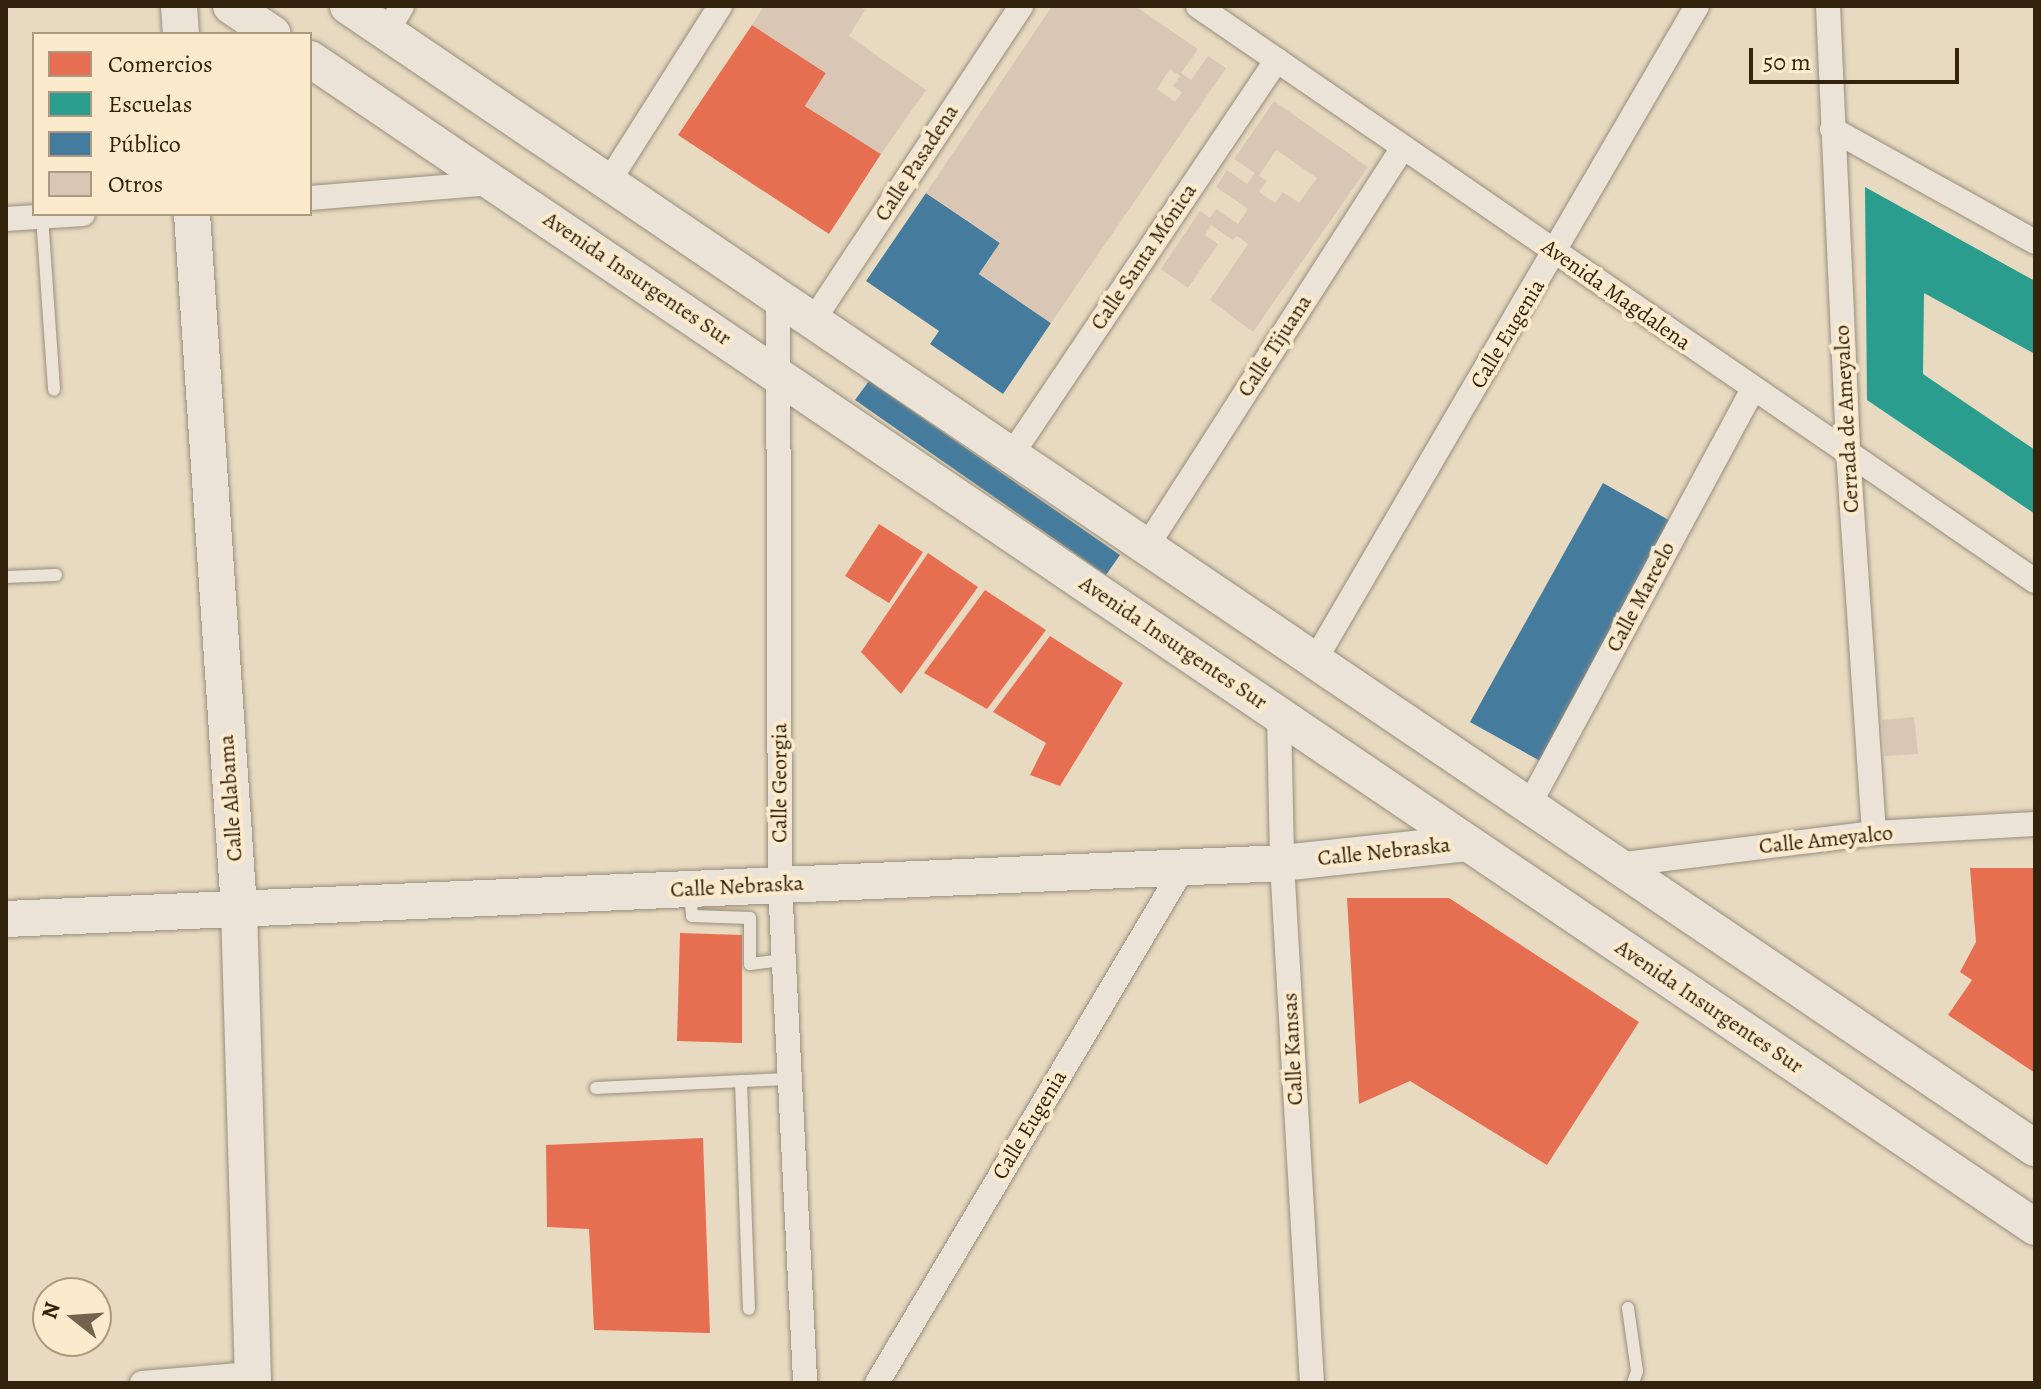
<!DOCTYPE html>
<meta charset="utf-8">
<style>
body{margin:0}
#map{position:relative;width:2041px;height:1389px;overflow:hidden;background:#e8dac0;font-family:Alegreya,serif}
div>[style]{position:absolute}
.shops>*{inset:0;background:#e76f51}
.schools>*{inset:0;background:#2a9d8f}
.public>*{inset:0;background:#457b9d}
.building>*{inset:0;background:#d9c6b5}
.roads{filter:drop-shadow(0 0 2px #978e7c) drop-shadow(0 0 2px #978e7c)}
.lane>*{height:12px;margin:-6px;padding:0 6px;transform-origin:6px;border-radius:6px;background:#ebe3d7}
.street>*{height:24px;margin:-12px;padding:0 12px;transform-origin:12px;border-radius:12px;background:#ebe3d7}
.secondary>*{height:36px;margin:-18px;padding:0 18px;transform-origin:18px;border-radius:18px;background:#ebe3d7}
span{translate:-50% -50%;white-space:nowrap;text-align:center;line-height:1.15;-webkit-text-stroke:8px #fbeacb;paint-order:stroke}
.street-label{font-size:22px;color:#33230d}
.frame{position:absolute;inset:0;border:8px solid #33230d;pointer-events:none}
.legend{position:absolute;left:32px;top:32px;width:280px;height:184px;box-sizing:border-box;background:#fbeacb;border:2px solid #ab9a7f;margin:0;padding:10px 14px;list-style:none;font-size:24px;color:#33230d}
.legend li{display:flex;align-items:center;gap:16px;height:40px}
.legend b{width:40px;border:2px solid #ab9a7f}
.north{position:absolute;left:32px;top:1277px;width:80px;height:80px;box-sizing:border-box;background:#fbeacb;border:2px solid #ab9a7f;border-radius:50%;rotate:287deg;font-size:22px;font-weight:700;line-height:32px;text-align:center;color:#33230d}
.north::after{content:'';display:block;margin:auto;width:28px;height:36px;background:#72634c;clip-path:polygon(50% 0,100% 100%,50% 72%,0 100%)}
.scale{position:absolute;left:1749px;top:48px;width:210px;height:36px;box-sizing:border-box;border:4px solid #33230d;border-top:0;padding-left:10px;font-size:24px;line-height:28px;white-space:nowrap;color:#33230d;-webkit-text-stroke:6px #fbeacb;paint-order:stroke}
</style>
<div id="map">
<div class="shops">
<div style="clip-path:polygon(752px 25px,826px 73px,805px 106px,881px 154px,829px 234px,678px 135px)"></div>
<div style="clip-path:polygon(879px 524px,923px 552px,889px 603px,845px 576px)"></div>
<div style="clip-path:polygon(928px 553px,978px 587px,901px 694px,861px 652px)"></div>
<div style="clip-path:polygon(985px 590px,1046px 630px,987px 709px,924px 673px)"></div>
<div style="clip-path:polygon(1050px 636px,1123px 683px,1060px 786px,1030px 775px,1046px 743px,993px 712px)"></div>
<div style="clip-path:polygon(1970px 868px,2035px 868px,2035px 1073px,1948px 1015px,1972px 980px,1960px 972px,1976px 942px)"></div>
<div style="clip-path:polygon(1347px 898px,1449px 898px,1639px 1022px,1547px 1165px,1410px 1081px,1359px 1104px)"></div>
<div style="clip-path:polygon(680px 933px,742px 935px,742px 1043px,677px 1041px)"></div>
<div style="clip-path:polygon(703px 1138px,710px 1333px,594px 1330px,589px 1229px,547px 1227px,546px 1145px)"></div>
</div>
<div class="schools">
<div style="clip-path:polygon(1865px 187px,2035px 281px,2035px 354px,1924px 293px,1923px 374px,2035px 450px,2035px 514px,1867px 400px)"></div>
</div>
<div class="public">
<div style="clip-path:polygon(926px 193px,1000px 243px,979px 274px,1051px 323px,1003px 394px,930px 344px,939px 331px,866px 281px)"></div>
<div style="clip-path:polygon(869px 381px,1120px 555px,1106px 575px,855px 400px)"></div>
<div style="clip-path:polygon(1603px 483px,1674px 523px,1542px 762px,1470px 722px)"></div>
</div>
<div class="building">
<div style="clip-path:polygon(764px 6px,859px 6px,865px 10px,849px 36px,926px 90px,881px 154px,805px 106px,826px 73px,752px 25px)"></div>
<div style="clip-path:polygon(evenodd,1052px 6px,1135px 6px,1198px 49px,1181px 73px,1191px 80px,1208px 56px,1226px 68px,1051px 323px,979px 274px,1000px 243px,926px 193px,1052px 6px,1170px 69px,1180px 76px,1173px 86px,1182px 92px,1175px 102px,1157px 89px,1170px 69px)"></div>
<div style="clip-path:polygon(evenodd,1274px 101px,1368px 167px,1253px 332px,1210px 300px,1248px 244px,1240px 238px,1236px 236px,1233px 240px,1211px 225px,1205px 235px,1218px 244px,1188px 288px,1161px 269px,1200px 211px,1210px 218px,1216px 209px,1238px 224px,1248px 209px,1216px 187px,1227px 170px,1247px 184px,1255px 173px,1234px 159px,1274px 101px,1276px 150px,1317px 178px,1299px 203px,1283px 192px,1275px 203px,1259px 192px,1267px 181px,1259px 176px,1276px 150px)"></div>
<div style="clip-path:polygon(1914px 717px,1918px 754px,1885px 756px,1882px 720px)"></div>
</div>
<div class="roads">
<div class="lane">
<div style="left:42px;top:217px;width:173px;rotate:86deg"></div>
<div style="left:6px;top:577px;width:50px;rotate:-2.3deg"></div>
<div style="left:690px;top:892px;width:24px;rotate:85deg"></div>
<div style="left:692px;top:916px;width:58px;rotate:2deg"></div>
<div style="left:750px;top:918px;width:46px;rotate:90deg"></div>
<div style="left:750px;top:964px;width:34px;rotate:-7deg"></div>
<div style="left:741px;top:1081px;width:228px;rotate:88deg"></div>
<div style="left:596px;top:1088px;width:194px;rotate:-2.7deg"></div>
<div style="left:1628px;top:1308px;width:64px;rotate:81.9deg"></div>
<div style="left:1637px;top:1371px;width:13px;rotate:108deg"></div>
</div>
<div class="street">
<div style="left:1198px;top:6px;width:1015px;rotate:34.49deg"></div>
<div style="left:1828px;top:6px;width:445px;rotate:87.4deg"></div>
<div style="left:1848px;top:451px;width:383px;rotate:86.1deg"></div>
<div style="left:387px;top:32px;width:30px;rotate:-60deg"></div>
<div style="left:1832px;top:129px;width:232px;rotate:29.1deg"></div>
<div style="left:609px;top:181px;width:207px;rotate:-57.6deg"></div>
<div style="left:310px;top:198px;width:185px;rotate:-4.7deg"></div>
<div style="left:6px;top:219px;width:77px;rotate:-3.7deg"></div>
<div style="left:778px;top:295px;width:590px;rotate:89.81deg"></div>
<div style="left:780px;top:885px;width:499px;rotate:87.1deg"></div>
<div style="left:814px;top:319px;width:375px;rotate:-56.5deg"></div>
<div style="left:1012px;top:454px;width:475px;rotate:-56.1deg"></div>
<div style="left:1147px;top:546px;width:474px;rotate:-57.3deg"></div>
<div style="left:1315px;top:660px;width:757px;rotate:-59.71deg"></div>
<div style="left:1279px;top:715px;width:148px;rotate:88.8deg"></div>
<div style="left:1282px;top:863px;width:521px;rotate:86.7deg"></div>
<div style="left:1529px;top:805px;width:472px;rotate:-61.7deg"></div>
<div style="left:1617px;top:865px;width:259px;rotate:-7.1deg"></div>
<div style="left:1874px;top:833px;width:161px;rotate:-3.2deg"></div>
<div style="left:142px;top:1383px;width:110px;rotate:-4.7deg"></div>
<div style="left:877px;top:1383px;width:599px;rotate:-59.28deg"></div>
</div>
<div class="secondary">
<div style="left:179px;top:6px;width:28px;rotate:86deg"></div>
<div style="left:231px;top:6px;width:50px;rotate:33.7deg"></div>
<div style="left:348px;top:6px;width:2037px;rotate:34.1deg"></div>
<div style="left:310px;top:59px;width:2083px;rotate:34.1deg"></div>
<div style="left:192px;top:214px;width:697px;rotate:86.13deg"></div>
<div style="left:239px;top:909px;width:474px;rotate:88.3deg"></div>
<div style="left:6px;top:919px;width:1277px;rotate:-2.51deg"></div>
<div style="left:1282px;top:863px;width:187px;rotate:-6.1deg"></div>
</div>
</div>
<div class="street-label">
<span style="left:917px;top:163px;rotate:-57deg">Calle Pasadena</span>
<span style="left:1144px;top:257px;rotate:-56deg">Calle Santa Mónica</span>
<span style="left:637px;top:279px;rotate:34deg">Avenida Insurgentes Sur</span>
<span style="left:1616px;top:295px;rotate:35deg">Avenida Magdalena</span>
<span style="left:1508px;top:334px;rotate:-59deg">Calle Eugenia</span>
<span style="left:1275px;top:346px;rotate:-57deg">Calle Tijuana</span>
<span style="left:1847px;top:419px;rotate:-93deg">Cerrada de Ameyalco</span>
<span style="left:1641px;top:597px;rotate:-62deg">Calle Marcelo</span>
<span style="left:1173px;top:643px;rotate:34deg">Avenida Insurgentes Sur</span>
<span style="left:780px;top:783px;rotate:-90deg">Calle Georgia</span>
<span style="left:231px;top:798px;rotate:-94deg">Calle Alabama</span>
<span style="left:1826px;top:840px;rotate:-6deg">Calle Ameyalco</span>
<span style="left:1384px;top:852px;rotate:-6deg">Calle Nebraska</span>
<span style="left:737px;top:887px;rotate:-3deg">Calle Nebraska</span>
<span style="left:1709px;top:1007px;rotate:34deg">Avenida Insurgentes Sur</span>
<span style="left:1293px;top:1049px;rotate:-93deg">Calle Kansas</span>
<span style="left:1030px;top:1125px;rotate:-59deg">Calle Eugenia</span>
</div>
<div class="frame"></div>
<ul class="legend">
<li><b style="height:22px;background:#e76f51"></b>Comercios</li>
<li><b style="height:22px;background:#2a9d8f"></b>Escuelas</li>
<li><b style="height:22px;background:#457b9d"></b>Público</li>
<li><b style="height:22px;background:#d9c6b5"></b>Otros</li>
</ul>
<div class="north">N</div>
<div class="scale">50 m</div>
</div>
